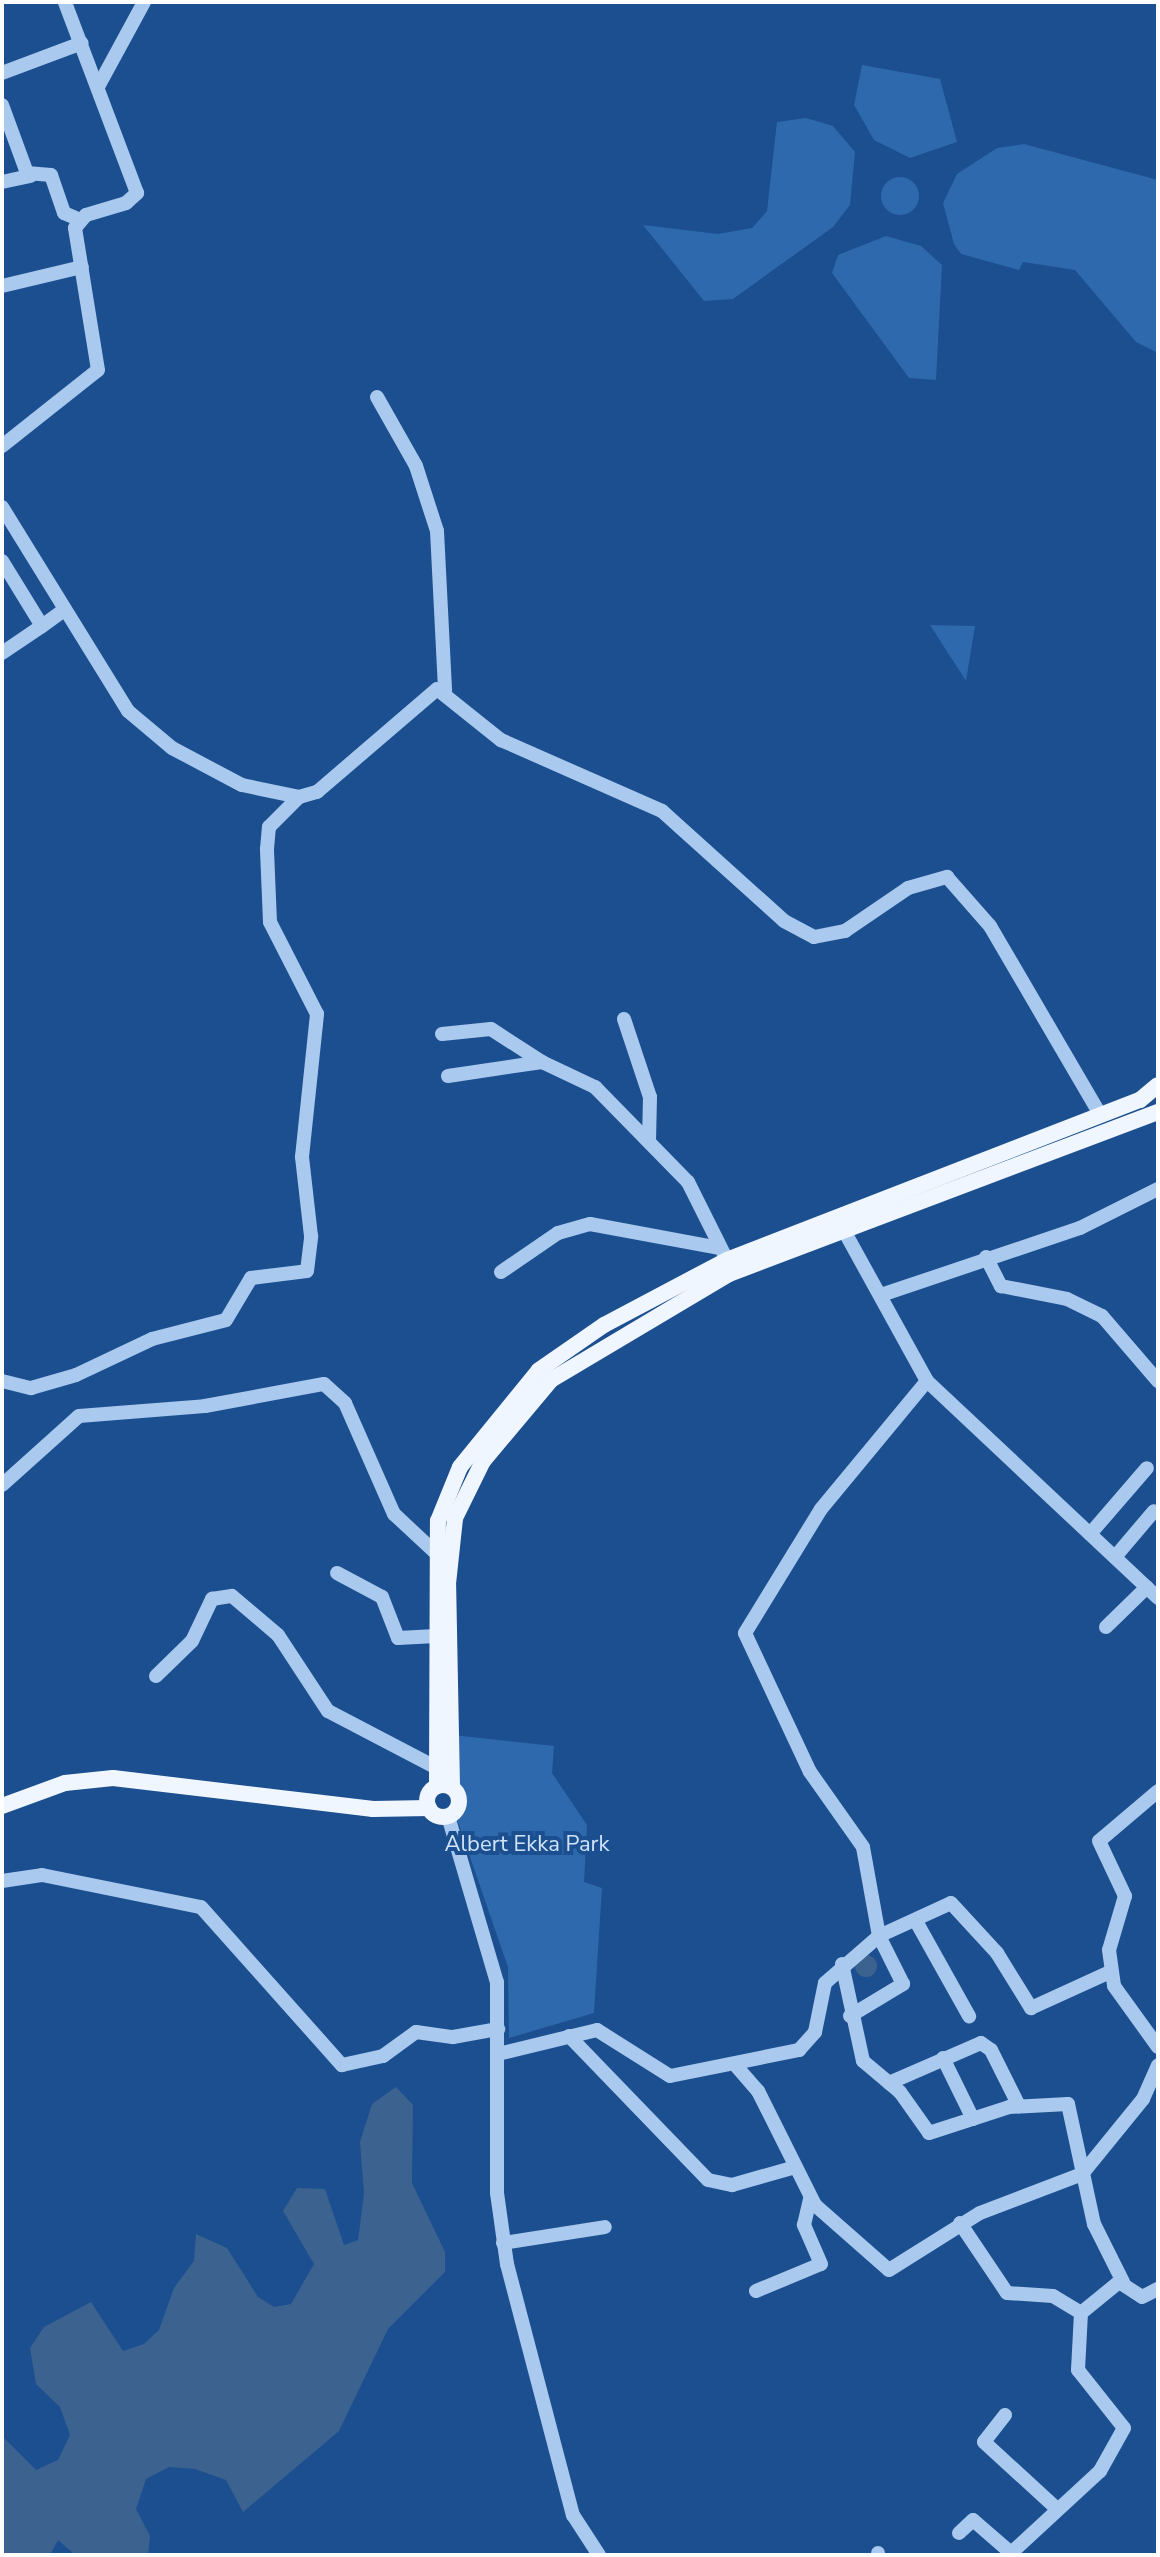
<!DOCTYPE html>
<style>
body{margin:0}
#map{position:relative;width:1160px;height:2557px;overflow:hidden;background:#1b4f8f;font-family:"Nunito Sans",sans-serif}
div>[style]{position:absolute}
.green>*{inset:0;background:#2e69ad}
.round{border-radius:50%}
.water>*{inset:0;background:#3c6290}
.minor>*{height:14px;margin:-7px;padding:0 7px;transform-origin:7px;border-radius:7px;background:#a9c9ee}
.major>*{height:16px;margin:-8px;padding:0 8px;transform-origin:8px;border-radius:8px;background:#f0f6ff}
.major>.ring{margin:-8px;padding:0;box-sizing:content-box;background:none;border:16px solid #f0f6ff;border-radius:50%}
span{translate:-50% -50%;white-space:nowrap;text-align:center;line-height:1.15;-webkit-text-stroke:8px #1b4f8f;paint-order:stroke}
.park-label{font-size:22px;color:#cfe3fa}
.frame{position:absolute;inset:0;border:4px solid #fff;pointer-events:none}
</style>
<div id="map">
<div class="green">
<div style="clip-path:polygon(862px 65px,940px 79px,957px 142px,910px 158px,874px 140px,854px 105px)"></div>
<div style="clip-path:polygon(806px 118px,833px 126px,855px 152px,850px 205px,833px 227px,733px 299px,704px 301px,643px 225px,718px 234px,752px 228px,767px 211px,777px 122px)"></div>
<div style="clip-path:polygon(1024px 144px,1158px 180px,1158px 353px,1136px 342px,1075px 270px,1023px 262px,1019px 270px,961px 254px,954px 244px,943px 203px,957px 174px,997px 148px)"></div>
<div class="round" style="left:881px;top:177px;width:38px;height:38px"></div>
<div style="clip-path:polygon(886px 236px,921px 246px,942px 265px,936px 380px,909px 378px,832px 273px,838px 255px)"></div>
<div style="clip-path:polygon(930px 625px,975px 626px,966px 681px)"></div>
<div style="clip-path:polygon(453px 1735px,554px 1746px,552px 1773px,587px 1825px,584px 1882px,602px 1888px,594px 2013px,509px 2038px,508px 1967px,450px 1799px)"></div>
</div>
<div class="water">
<div class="round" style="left:855px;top:1955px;width:22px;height:22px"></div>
<div style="clip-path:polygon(396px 2087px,413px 2105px,412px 2183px,445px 2252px,445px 2272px,388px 2329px,339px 2431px,243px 2512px,226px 2480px,195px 2469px,169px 2467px,146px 2479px,136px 2509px,150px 2536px,148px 2555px,75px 2555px,58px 2540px,50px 2555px,2px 2555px,2px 2436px,36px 2470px,58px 2460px,70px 2435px,60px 2407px,36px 2384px,30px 2348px,44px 2327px,91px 2302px,123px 2351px,144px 2344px,159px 2330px,174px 2288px,194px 2261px,196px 2234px,227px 2248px,258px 2297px,274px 2307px,291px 2304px,314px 2264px,283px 2211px,297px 2188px,325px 2189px,344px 2245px,358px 2240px,364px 2194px,360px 2142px,372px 2104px)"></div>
</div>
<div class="minor">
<div style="left:2px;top:73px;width:85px;rotate:-20.6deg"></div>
<div style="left:99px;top:85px;width:94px;rotate:-61.5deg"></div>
<div style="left:2px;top:105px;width:72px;rotate:69.8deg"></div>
<div style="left:27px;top:173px;width:24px;rotate:5deg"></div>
<div style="left:51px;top:175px;width:40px;rotate:71.1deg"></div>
<div style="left:64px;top:213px;width:15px;rotate:23deg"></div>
<div style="left:2px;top:182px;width:29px;rotate:-12deg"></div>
<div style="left:2px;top:286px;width:82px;rotate:-13.4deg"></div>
<div style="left:377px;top:397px;width:79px;rotate:60.5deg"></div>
<div style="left:416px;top:466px;width:68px;rotate:72.1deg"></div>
<div style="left:437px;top:531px;width:160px;rotate:87.1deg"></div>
<div style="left:2px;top:446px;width:122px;rotate:-38.4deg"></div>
<div style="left:98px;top:370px;width:144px;rotate:-99.2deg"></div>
<div style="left:75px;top:228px;width:17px;rotate:-50deg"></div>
<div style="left:86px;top:215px;width:42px;rotate:-16.7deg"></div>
<div style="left:126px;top:203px;width:15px;rotate:-42deg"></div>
<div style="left:137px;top:193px;width:204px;rotate:-110.7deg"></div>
<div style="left:2px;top:507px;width:240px;rotate:58.3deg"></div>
<div style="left:128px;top:711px;width:57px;rotate:40.1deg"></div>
<div style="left:172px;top:748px;width:79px;rotate:27.9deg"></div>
<div style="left:242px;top:785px;width:58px;rotate:11.9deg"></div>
<div style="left:299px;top:797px;width:19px;rotate:-16deg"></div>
<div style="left:317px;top:792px;width:158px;rotate:-40.6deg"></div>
<div style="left:437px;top:689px;width:82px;rotate:38.6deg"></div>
<div style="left:501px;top:740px;width:176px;rotate:23.8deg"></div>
<div style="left:662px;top:811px;width:164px;rotate:42deg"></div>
<div style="left:784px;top:921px;width:34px;rotate:28deg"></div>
<div style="left:814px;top:937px;width:32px;rotate:-11deg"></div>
<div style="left:845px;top:931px;width:76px;rotate:-34.3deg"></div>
<div style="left:908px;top:888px;width:41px;rotate:-15.8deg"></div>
<div style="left:947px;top:877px;width:65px;rotate:48.7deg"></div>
<div style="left:990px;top:926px;width:218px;rotate:59.7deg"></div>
<div style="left:2px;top:561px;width:76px;rotate:58.4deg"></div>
<div style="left:42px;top:626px;width:26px;rotate:-36deg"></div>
<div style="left:2px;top:653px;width:48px;rotate:-34deg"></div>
<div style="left:624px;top:1019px;width:82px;rotate:71.6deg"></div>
<div style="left:650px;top:1097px;width:44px;rotate:91.3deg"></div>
<div style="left:442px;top:1034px;width:49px;rotate:-5.8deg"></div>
<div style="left:491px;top:1029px;width:61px;rotate:32.9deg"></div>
<div style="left:448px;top:1076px;width:95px;rotate:-8.5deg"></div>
<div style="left:542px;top:1062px;width:59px;rotate:25.3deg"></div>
<div style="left:595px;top:1087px;width:133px;rotate:45.6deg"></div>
<div style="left:688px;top:1182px;width:87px;rotate:63.4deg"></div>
<div style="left:986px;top:1257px;width:33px;rotate:63deg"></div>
<div style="left:1001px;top:1286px;width:67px;rotate:11.1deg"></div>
<div style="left:1067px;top:1299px;width:39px;rotate:26deg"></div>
<div style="left:1102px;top:1316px;width:86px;rotate:49.3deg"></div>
<div style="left:501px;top:1272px;width:69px;rotate:-34.4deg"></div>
<div style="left:558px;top:1233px;width:33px;rotate:-16deg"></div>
<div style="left:590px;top:1224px;width:131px;rotate:10.5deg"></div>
<div style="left:884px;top:1294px;width:207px;rotate:-18.6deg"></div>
<div style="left:1080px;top:1228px;width:87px;rotate:-26.6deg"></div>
<div style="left:2px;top:1381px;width:30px;rotate:14deg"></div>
<div style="left:31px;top:1388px;width:47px;rotate:-16.1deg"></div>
<div style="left:76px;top:1375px;width:84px;rotate:-25.3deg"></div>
<div style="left:152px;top:1339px;width:76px;rotate:-14.4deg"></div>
<div style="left:226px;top:1320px;width:49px;rotate:-59.2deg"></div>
<div style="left:251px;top:1278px;width:56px;rotate:-7.1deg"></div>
<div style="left:307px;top:1271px;width:35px;rotate:-83deg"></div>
<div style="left:311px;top:1236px;width:80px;rotate:-96.5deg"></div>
<div style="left:302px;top:1157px;width:144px;rotate:-84deg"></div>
<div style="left:317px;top:1014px;width:103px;rotate:-117.1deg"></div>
<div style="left:270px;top:922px;width:73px;rotate:-92.4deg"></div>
<div style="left:267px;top:849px;width:22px;rotate:-85deg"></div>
<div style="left:269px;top:827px;width:42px;rotate:-45deg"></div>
<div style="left:927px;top:1381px;width:317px;rotate:43.2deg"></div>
<div style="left:2px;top:1485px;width:103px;rotate:-41.9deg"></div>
<div style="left:79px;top:1416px;width:126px;rotate:-4.5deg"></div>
<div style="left:205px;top:1406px;width:121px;rotate:-10.5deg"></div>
<div style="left:324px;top:1384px;width:28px;rotate:42deg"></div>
<div style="left:345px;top:1403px;width:121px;rotate:66.2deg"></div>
<div style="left:394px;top:1514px;width:57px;rotate:42.9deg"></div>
<div style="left:1090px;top:1534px;width:87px;rotate:-49.2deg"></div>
<div style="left:1115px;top:1557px;width:60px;rotate:-49.7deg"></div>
<div style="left:337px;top:1573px;width:51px;rotate:28.1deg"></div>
<div style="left:382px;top:1597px;width:44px;rotate:68.7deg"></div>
<div style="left:398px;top:1638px;width:38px;rotate:-3deg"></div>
<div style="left:1106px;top:1627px;width:57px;rotate:-44.3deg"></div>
<div style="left:156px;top:1676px;width:50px;rotate:-44.2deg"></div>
<div style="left:192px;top:1641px;width:47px;rotate:-64.5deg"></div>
<div style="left:212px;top:1599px;width:20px;rotate:-9deg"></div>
<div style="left:232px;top:1596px;width:60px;rotate:40.3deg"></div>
<div style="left:278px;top:1635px;width:91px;rotate:56.7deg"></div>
<div style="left:328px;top:1711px;width:123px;rotate:27.6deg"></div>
<div style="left:1158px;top:1791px;width:77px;rotate:139.7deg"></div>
<div style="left:1099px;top:1841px;width:61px;rotate:64.7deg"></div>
<div style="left:1125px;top:1896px;width:56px;rotate:106.5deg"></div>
<div style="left:1109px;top:1950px;width:36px;rotate:82deg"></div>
<div style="left:1114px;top:1986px;width:75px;rotate:54.2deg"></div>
<div style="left:448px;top:1816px;width:173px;rotate:73.6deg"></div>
<div style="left:497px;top:1982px;width:211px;rotate:90deg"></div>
<div style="left:497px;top:2193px;width:72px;rotate:82deg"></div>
<div style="left:507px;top:2264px;width:260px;rotate:75.3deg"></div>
<div style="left:573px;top:2515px;width:48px;rotate:57deg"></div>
<div style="left:2px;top:1881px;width:40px;rotate:-8.5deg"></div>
<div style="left:42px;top:1875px;width:162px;rotate:11.4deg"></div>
<div style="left:201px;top:1907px;width:212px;rotate:48.3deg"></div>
<div style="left:342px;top:2065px;width:42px;rotate:-12.4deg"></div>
<div style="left:383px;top:2056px;width:41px;rotate:-36deg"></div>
<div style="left:416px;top:2032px;width:37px;rotate:8deg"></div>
<div style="left:453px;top:2037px;width:46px;rotate:-10.1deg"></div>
<div style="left:917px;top:1923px;width:107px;rotate:60.8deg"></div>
<div style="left:842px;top:1964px;width:99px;rotate:77.8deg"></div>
<div style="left:863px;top:2061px;width:48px;rotate:40deg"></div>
<div style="left:900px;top:2092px;width:50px;rotate:54.7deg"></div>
<div style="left:929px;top:2133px;width:84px;rotate:-18deg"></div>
<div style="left:1009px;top:2107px;width:59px;rotate:-2.9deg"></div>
<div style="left:1068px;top:2104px;width:123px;rotate:77.8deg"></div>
<div style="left:1094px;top:2224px;width:65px;rotate:63.4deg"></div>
<div style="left:850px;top:2016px;width:62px;rotate:-31.1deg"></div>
<div style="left:903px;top:1984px;width:54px;rotate:-116.6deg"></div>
<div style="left:879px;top:1936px;width:79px;rotate:-24.6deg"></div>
<div style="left:951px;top:1903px;width:68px;rotate:47.4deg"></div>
<div style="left:997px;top:1953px;width:65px;rotate:58.3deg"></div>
<div style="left:1031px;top:2008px;width:87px;rotate:-24.5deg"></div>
<div style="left:569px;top:2036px;width:200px;rotate:46deg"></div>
<div style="left:708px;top:2180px;width:25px;rotate:12deg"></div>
<div style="left:732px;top:2185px;width:66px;rotate:-15.9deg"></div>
<div style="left:498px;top:2054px;width:102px;rotate:-13.6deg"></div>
<div style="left:597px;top:2030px;width:86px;rotate:32.2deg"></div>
<div style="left:670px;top:2076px;width:132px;rotate:-11.4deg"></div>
<div style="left:799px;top:2050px;width:24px;rotate:-48deg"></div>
<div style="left:815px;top:2032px;width:50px;rotate:-78.5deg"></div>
<div style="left:825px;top:1983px;width:72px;rotate:-41deg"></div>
<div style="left:879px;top:1936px;width:90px;rotate:-100.2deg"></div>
<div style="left:863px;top:1847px;width:92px;rotate:-125.2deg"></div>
<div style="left:810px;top:1772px;width:153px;rotate:-115.1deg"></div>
<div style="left:745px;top:1633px;width:145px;rotate:-58.5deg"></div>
<div style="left:821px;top:1509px;width:166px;rotate:-50.4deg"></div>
<div style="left:927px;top:1381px;width:174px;rotate:-118.9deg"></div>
<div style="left:943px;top:2058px;width:68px;rotate:63.8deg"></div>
<div style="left:737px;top:2067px;width:32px;rotate:49deg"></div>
<div style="left:758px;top:2091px;width:127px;rotate:63.4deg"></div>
<div style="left:815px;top:2205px;width:98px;rotate:41.3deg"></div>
<div style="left:889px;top:2270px;width:107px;rotate:-32.1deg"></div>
<div style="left:980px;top:2213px;width:109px;rotate:-20.9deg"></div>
<div style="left:1082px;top:2174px;width:97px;rotate:-50.9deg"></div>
<div style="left:1143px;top:2099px;width:37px;rotate:-66deg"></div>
<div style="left:889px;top:2083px;width:100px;rotate:-23.5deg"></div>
<div style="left:981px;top:2043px;width:12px;rotate:35deg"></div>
<div style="left:991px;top:2050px;width:63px;rotate:63.4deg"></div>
<div style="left:960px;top:2223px;width:84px;rotate:56.1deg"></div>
<div style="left:1007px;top:2293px;width:46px;rotate:3.7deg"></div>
<div style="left:1053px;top:2296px;width:33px;rotate:31deg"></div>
<div style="left:1081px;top:2313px;width:49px;rotate:-39.2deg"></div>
<div style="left:1119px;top:2282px;width:27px;rotate:33deg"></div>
<div style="left:1142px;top:2297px;width:18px;rotate:-27deg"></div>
<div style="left:503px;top:2243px;width:103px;rotate:-8.9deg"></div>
<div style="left:756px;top:2291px;width:70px;rotate:-22.6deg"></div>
<div style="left:821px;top:2264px;width:43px;rotate:-113.6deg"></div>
<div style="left:804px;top:2225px;width:28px;rotate:-77deg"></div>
<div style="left:1005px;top:2415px;width:34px;rotate:128deg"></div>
<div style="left:984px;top:2442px;width:96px;rotate:42.5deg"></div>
<div style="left:959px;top:2533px;width:19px;rotate:-43deg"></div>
<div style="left:973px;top:2520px;width:49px;rotate:40.9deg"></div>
<div style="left:878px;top:2555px;width:2px;rotate:-90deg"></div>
<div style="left:1009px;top:2555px;width:124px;rotate:-42.7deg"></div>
<div style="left:1100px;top:2471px;width:49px;rotate:-60.8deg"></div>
<div style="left:1124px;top:2428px;width:74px;rotate:-128.4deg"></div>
<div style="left:1078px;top:2370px;width:57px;rotate:-87deg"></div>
</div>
<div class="major">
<div class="ring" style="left:427px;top:1785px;width:16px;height:16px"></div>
<div style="left:437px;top:1786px;width:265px;rotate:-89.8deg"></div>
<div style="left:438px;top:1521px;width:58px;rotate:-67.8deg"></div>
<div style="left:460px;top:1467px;width:125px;rotate:-50.8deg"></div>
<div style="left:539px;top:1370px;width:79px;rotate:-34.7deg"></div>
<div style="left:604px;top:1325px;width:139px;rotate:-27.9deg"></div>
<div style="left:727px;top:1260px;width:443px;rotate:-21.2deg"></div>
<div style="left:1140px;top:1100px;width:23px;rotate:-40deg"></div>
<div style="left:452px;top:1787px;width:203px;rotate:-91.1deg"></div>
<div style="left:448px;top:1584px;width:66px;rotate:-83.9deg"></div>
<div style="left:455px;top:1518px;width:64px;rotate:-63.8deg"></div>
<div style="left:483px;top:1461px;width:106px;rotate:-50deg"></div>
<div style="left:551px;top:1380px;width:207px;rotate:-30.8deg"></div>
<div style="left:729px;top:1274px;width:459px;rotate:-20.7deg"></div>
<div style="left:2px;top:1806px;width:67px;rotate:-20.1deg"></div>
<div style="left:65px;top:1783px;width:48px;rotate:-5.9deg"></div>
<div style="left:113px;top:1778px;width:262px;rotate:6.8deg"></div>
<div style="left:373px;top:1809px;width:56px;rotate:-1deg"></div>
</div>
<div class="park-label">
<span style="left:527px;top:1845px">Albert Ekka Park</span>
</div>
<div class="frame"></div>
</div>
